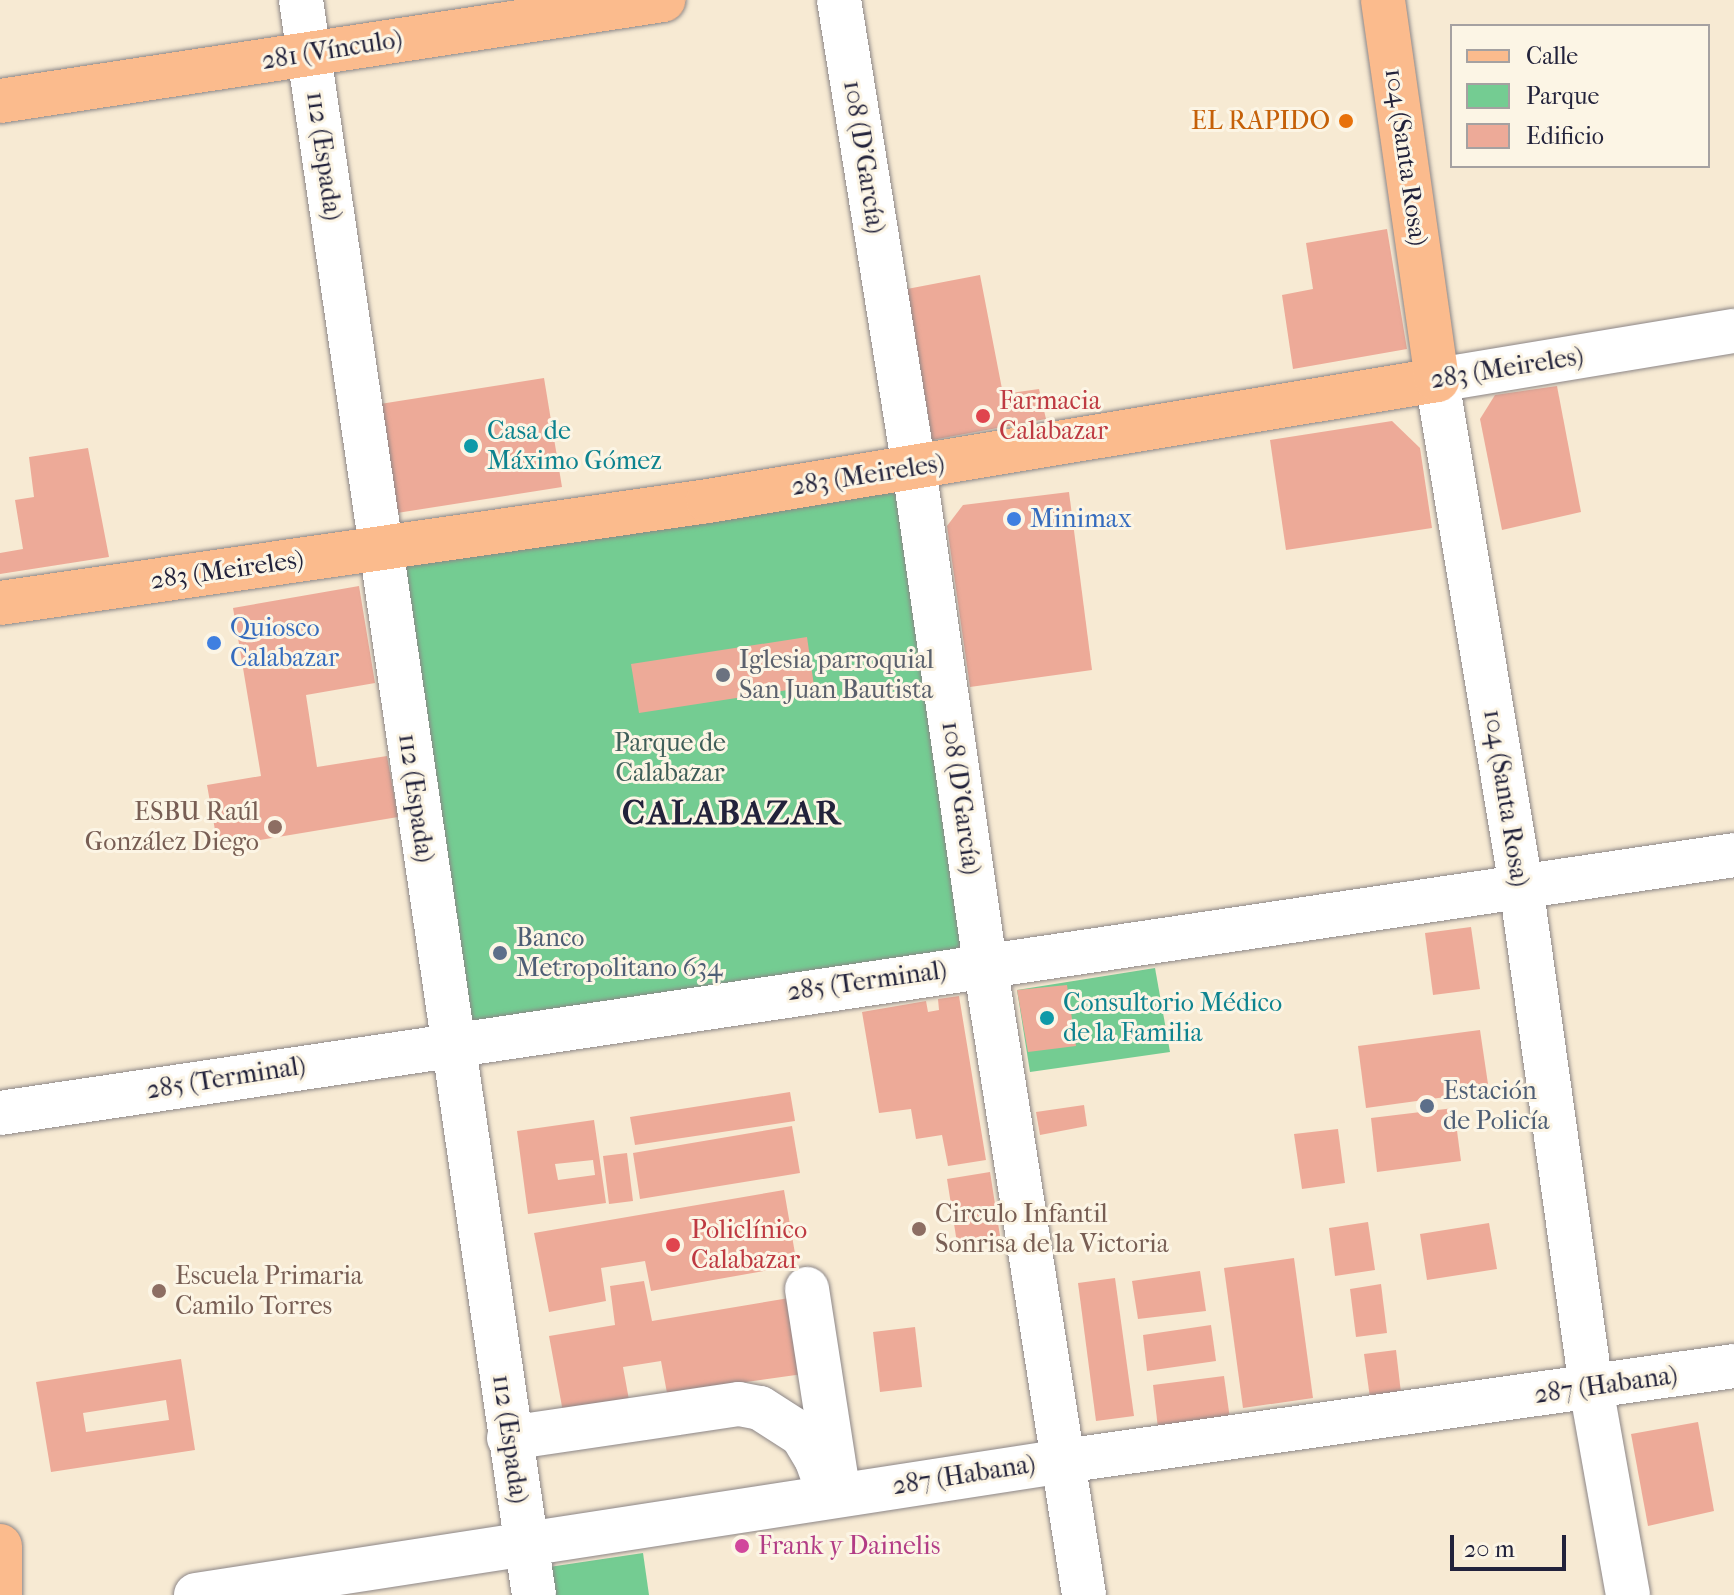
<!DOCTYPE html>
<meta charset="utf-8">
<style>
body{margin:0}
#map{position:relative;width:1734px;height:1595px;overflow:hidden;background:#f7ead3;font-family:"IM FELL French Canon",serif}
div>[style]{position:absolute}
.green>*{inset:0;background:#74cc92}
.building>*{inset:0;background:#edaa98}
.roads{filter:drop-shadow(0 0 2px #8c8687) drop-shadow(0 0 2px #8c8687)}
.minor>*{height:44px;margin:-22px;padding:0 22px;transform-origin:22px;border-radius:22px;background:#fff}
.major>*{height:44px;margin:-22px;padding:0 22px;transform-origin:22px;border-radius:22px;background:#fbbb8d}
.dots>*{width:22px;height:22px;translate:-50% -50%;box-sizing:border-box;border:4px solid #fcf5e5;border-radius:50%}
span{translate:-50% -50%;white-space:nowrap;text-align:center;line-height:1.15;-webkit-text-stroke:6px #fcf5e5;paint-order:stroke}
.street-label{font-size:26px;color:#22223b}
.food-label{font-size:26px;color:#c56008}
.right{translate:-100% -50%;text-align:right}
.health-label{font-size:26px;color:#be3a42}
.left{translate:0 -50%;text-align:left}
.culture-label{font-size:26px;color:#0d838f}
.shop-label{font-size:26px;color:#366cbe}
.worship-label{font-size:26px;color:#5b616d}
.park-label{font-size:26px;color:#3f5e59}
.education-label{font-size:26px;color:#785e54}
.service-label{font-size:26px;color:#4e5e75}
.hotel-label{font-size:26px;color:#b23c85}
.district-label{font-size:34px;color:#22223b;font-weight:700;letter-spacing:2px}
.legend{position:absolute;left:1450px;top:24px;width:260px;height:144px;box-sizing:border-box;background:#fcf5e5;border:2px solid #a5a1a1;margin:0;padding:10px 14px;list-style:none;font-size:24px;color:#22223b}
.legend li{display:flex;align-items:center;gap:16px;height:40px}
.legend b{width:40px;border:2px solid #a5a1a1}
.scale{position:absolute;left:1450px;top:1535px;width:116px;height:36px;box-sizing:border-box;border:4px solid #22223b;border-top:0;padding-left:10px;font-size:24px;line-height:28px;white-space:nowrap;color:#22223b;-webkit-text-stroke:6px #fcf5e5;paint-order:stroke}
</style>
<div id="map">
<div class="green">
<div style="clip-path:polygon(914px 468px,985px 964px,452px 1043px,380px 547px)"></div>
<div style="clip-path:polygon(1155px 968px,1170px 1052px,1030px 1072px,1017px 990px)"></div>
<div style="clip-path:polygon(643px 1553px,649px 1595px,553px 1595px,549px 1567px)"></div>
</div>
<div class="building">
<div style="clip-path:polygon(1387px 229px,1407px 349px,1293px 369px,1282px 295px,1313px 289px,1306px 243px)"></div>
<div style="clip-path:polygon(980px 275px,1003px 394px,1039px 389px,1046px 419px,932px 440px,907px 289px)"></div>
<div style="clip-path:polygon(544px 378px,562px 487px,397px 513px,380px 404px)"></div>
<div style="clip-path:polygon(1557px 386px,1581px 512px,1502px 530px,1480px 419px,1495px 395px)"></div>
<div style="clip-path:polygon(1392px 421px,1420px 448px,1432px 528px,1286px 550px,1270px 440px)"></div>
<div style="clip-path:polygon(88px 448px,109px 557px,0 574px,0 553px,23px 549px,15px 500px,34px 497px,29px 457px)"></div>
<div style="clip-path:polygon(1069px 492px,1092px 670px,970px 687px,947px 526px,963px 505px)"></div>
<div style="clip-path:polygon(359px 586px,375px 683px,306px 695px,317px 767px,387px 756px,398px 817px,218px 847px,207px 785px,261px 776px,233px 608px)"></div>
<div style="clip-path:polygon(807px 637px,814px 686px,639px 713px,631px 664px)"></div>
<div style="clip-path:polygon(1471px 927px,1480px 989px,1433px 995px,1425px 933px)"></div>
<div style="clip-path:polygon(1067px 985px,1076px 1046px,1028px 1052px,1017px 990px)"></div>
<div style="clip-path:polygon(959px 996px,986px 1160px,948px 1166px,942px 1135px,916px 1139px,911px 1109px,879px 1113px,862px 1012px,926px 1001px,928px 1012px,939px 1010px,938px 999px)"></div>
<div style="clip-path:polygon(1480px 1030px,1489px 1091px,1366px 1108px,1358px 1046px)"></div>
<div style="clip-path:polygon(790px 1092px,795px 1121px,635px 1145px,630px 1117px)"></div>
<div style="clip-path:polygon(1084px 1105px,1087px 1126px,1040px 1135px,1036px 1112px)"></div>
<div style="clip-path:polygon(1454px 1108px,1461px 1161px,1377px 1172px,1371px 1118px)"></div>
<div style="clip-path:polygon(evenodd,594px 1120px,606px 1203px,528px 1214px,517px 1131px,594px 1120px,593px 1160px,595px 1175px,558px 1180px,555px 1164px,593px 1160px)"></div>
<div style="clip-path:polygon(792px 1126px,800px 1173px,640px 1199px,633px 1153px)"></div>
<div style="clip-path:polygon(1338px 1129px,1345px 1183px,1302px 1189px,1294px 1134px)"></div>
<div style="clip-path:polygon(627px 1153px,633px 1201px,609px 1204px,603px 1156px)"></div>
<div style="clip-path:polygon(990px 1172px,1000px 1236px,957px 1243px,947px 1179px)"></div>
<div style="clip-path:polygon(784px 1190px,797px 1265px,651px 1291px,645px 1261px,601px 1268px,606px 1301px,549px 1312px,534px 1233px)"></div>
<div style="clip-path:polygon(1368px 1222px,1375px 1270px,1335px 1276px,1329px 1228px)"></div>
<div style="clip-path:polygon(1489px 1223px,1497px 1269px,1427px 1280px,1420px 1234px)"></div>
<div style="clip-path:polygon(1294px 1258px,1313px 1398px,1243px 1408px,1224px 1268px)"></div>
<div style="clip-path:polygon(1200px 1271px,1206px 1311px,1138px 1319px,1132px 1281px)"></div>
<div style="clip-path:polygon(1115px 1278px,1134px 1416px,1096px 1421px,1078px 1283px)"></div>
<div style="clip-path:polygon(644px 1281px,652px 1321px,795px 1297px,810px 1373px,667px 1393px,661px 1361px,623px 1367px,629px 1400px,563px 1412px,549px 1336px,615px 1325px,610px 1286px)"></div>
<div style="clip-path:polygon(1381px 1284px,1387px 1333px,1356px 1337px,1350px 1289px)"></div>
<div style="clip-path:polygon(1211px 1325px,1216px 1361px,1147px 1371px,1143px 1335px)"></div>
<div style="clip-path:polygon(915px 1327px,922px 1387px,880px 1392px,873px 1332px)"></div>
<div style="clip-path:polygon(1396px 1350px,1401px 1393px,1370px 1398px,1364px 1354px)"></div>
<div style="clip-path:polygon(evenodd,181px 1359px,195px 1450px,51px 1472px,36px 1382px,181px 1359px,166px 1400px,169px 1420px,86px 1432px,83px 1413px,166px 1400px)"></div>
<div style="clip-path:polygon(1224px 1376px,1230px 1419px,1158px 1428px,1153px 1385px)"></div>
<div style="clip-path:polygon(1698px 1422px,1714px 1511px,1648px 1526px,1631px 1434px)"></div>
</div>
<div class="roads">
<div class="minor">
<div style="left:301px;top:0;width:1612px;rotate:81.69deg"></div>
<div style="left:839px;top:0;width:474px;rotate:80.9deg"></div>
<div style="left:914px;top:468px;width:501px;rotate:81.85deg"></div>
<div style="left:985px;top:964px;width:639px;rotate:81.08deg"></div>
<div style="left:0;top:1113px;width:1753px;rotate:-8.46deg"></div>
<div style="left:807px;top:1289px;width:189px;rotate:81.2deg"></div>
<div style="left:509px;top:1438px;width:232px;rotate:-8.4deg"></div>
<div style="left:739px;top:1404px;width:21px;rotate:11deg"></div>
<div style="left:760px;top:1408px;width:50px;rotate:32.7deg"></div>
<div style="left:802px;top:1435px;width:27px;rotate:59deg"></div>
<div style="left:816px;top:1458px;width:40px;rotate:69.8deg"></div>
<div style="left:196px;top:1595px;width:878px;rotate:-8.78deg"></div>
<div style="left:1064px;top:1461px;width:677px;rotate:-8.07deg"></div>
<div style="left:1628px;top:1595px;width:211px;rotate:-100.1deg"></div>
<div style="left:1591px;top:1387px;width:506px;rotate:-97.95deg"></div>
<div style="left:1521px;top:886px;width:513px;rotate:-99.43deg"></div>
<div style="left:1437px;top:380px;width:301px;rotate:-9.4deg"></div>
</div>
<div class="major">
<div style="left:0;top:101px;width:671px;rotate:-8.66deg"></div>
<div style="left:0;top:603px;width:715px;rotate:-8.2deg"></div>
<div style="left:708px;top:501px;width:739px;rotate:-9.42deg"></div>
<div style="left:1437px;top:380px;width:384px;rotate:-98.1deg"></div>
<div style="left:0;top:1546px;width:49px;rotate:90deg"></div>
</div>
</div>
<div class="dots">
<div style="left:1346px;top:121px;background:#e8710a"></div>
<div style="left:983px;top:416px;background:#e0444e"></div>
<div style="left:471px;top:446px;background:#0f9aa8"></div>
<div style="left:1014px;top:519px;background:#3f7fe0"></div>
<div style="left:214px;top:643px;background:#3f7fe0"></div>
<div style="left:723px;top:675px;background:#6b7280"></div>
<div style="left:275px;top:827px;background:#8d6e63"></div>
<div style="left:500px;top:953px;background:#5c6f8a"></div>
<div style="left:1047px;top:1018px;background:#0f9aa8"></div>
<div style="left:1427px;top:1106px;background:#5c6f8a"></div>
<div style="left:919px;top:1229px;background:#8d6e63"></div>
<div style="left:673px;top:1245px;background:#e0444e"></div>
<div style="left:159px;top:1291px;background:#8d6e63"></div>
<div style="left:742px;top:1546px;background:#d1479c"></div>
</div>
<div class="street-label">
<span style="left:332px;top:50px;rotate:-9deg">281 (Vínculo)</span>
<span style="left:324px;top:156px;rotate:82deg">112 (Espada)</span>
<span style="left:864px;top:157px;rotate:81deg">108 (D'García)</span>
<span style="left:1406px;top:157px;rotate:82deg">104 (Santa Rosa)</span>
<span style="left:1507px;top:368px;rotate:-9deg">283 (Meireles)</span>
<span style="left:868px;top:475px;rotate:-9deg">283 (Meireles)</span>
<span style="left:227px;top:570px;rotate:-8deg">283 (Meireles)</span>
<span style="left:416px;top:798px;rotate:82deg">112 (Espada)</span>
<span style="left:961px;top:798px;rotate:82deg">108 (D'García)</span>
<span style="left:1506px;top:798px;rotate:81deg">104 (Santa Rosa)</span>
<span style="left:867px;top:981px;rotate:-8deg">285 (Terminal)</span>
<span style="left:226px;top:1078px;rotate:-9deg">285 (Terminal)</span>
<span style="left:1606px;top:1385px;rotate:-8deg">287 (Habana)</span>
<span style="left:510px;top:1439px;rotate:82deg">112 (Espada)</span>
<span style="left:964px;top:1475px;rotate:-9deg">287 (Habana)</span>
</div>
<div class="food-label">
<span class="right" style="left:1330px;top:121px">EL RAPIDO</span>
</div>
<div class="health-label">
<span class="left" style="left:999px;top:416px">Farmacia<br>Calabazar</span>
<span class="left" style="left:691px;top:1245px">Policlínico<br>Calabazar</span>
</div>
<div class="culture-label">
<span class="left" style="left:487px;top:446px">Casa de<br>Máximo Gómez</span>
<span class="left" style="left:1063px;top:1018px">Consultorio Médico<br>de la Familia</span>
</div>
<div class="shop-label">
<span class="left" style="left:1030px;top:519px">Minimax</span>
<span class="left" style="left:230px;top:643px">Quiosco<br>Calabazar</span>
</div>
<div class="worship-label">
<span class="left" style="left:739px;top:675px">Iglesia parroquial<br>San Juan Bautista</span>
</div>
<div class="park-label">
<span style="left:670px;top:758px">Parque de<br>Calabazar</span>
</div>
<div class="education-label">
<span class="right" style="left:259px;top:827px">ESBU Raúl<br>González Diego</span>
<span class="left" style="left:935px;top:1229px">Circulo Infantil<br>Sonrisa de la Victoria</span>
<span class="left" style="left:175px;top:1291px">Escuela Primaria<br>Camilo Torres</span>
</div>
<div class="service-label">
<span class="left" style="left:516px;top:953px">Banco<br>Metropolitano 634</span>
<span class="left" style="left:1443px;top:1106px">Estación<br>de Policía</span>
</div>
<div class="hotel-label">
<span class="left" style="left:758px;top:1546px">Frank y Dainelis</span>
</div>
<div class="district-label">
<span style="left:732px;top:814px">CALABAZAR</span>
</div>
<ul class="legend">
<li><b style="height:10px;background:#fbbb8d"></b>Calle</li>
<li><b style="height:22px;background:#74cc92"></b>Parque</li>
<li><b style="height:22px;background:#edaa98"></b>Edificio</li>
</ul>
<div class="scale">20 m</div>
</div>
